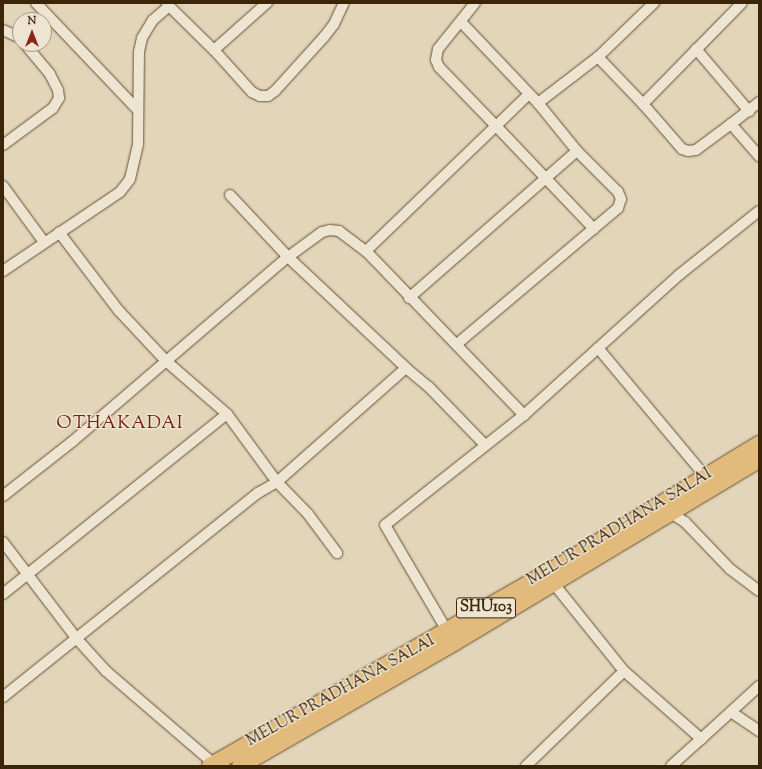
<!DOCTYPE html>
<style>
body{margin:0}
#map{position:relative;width:762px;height:769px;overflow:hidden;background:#e3d5b9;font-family:"Sorts Mill Goudy",serif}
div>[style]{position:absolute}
.roads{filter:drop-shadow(0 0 1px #655134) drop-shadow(0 0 1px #655134)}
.street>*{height:10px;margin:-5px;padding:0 5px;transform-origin:5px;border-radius:5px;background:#ede4d2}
.primary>*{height:16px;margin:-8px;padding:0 8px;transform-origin:8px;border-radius:8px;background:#e2ba7c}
span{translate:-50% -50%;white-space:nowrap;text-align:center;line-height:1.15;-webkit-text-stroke:3px #ede4d2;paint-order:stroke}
.shield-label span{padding:1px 3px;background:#ede4d2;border:1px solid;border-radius:3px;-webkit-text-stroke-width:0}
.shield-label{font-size:15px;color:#3b2508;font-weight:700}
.street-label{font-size:16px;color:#3b2508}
.quarter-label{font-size:18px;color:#7a1f14;letter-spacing:1px}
.frame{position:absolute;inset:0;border:4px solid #3b2508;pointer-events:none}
.north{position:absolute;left:12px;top:12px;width:40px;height:40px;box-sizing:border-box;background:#ede4d2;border:1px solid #a69881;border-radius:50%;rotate:0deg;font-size:11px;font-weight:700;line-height:16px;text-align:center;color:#3b2508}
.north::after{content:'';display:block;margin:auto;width:14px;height:18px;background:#8f2418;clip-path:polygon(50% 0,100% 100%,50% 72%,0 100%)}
</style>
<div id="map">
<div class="roads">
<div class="street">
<div style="left:36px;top:3px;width:148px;rotate:46.4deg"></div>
<div style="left:169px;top:6px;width:63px;rotate:44.4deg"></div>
<div style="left:214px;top:50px;width:57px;rotate:47.9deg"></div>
<div style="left:252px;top:92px;width:9px;rotate:27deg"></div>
<div style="left:260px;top:96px;width:8px"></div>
<div style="left:268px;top:96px;width:9px;rotate:-36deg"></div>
<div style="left:275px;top:91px;width:73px;rotate:-47.8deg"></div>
<div style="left:324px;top:37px;width:16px;rotate:-52deg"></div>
<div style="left:334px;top:24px;width:23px;rotate:-65deg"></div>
<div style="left:3px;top:30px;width:19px;rotate:25deg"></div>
<div style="left:696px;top:49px;width:82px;rotate:49.5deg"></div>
<div style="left:214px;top:50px;width:71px;rotate:-41.6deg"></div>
<div style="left:598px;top:57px;width:78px;rotate:-44deg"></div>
<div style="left:529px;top:94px;width:46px;rotate:135.9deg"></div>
<div style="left:496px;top:126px;width:142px;rotate:46.4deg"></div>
<div style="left:538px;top:103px;width:76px;rotate:-37.5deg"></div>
<div style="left:598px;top:57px;width:65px;rotate:46.2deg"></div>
<div style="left:643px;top:104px;width:60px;rotate:49.1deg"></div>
<div style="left:682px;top:149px;width:6px;rotate:18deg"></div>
<div style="left:688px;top:151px;width:8px;rotate:-7deg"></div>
<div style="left:696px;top:150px;width:44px;rotate:-36.6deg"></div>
<div style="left:731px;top:124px;width:43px;rotate:48.8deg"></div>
<div style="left:643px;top:104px;width:141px;rotate:-45.6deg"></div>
<div style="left:731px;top:124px;width:36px;rotate:-38deg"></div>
<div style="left:3px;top:145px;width:62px;rotate:-36.5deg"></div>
<div style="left:53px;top:108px;width:12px;rotate:-59deg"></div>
<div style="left:59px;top:98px;width:8px;rotate:-97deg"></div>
<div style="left:58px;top:90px;width:18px;rotate:-117deg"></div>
<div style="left:50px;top:74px;width:39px;rotate:-130deg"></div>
<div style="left:3px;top:186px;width:69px;rotate:53.8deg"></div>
<div style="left:230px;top:195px;width:85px;rotate:46.9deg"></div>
<div style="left:288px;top:257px;width:162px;rotate:43.2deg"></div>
<div style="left:406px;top:368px;width:30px;rotate:40deg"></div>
<div style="left:429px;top:387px;width:81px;rotate:46deg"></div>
<div style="left:366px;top:251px;width:180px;rotate:-43.9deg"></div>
<div style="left:496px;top:126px;width:82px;rotate:-134deg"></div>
<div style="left:439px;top:67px;width:8px;rotate:-113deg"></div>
<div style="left:436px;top:60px;width:11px;rotate:-80deg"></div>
<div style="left:438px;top:49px;width:59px;rotate:-51.2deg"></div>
<div style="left:3px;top:271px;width:141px;rotate:-34deg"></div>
<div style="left:120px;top:192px;width:16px;rotate:-52deg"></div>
<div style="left:130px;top:179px;width:36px;rotate:-77deg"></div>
<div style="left:138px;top:144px;width:92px;rotate:-89.4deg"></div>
<div style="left:139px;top:52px;width:14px;rotate:-78deg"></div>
<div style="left:142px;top:38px;width:21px;rotate:-59deg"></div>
<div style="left:153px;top:20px;width:21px;rotate:-41deg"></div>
<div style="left:169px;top:6px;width:4px;rotate:-124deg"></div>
<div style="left:409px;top:298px;width:223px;rotate:-41.2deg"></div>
<div style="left:457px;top:344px;width:211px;rotate:-40.2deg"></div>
<div style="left:618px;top:208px;width:9px;rotate:-72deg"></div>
<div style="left:621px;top:199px;width:8px;rotate:-113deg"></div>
<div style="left:618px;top:192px;width:58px;rotate:-135deg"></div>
<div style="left:577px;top:151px;width:62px;rotate:-129.1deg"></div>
<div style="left:538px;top:103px;width:112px;rotate:-133.5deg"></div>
<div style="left:598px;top:348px;width:168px;rotate:50.1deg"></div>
<div style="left:227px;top:414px;width:84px;rotate:53.7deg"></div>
<div style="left:277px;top:482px;width:45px;rotate:45.9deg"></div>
<div style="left:308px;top:514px;width:49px;rotate:53.4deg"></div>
<div style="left:524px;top:415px;width:209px;rotate:-42.1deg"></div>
<div style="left:679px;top:275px;width:102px;rotate:-38.7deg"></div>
<div style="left:3px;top:496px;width:89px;rotate:-38.2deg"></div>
<div style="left:73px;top:441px;width:283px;rotate:-40.6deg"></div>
<div style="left:288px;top:257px;width:42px;rotate:-36.3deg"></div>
<div style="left:322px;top:232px;width:8px;rotate:-14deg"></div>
<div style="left:330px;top:230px;width:9px;rotate:6deg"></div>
<div style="left:339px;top:231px;width:34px;rotate:37deg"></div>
<div style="left:366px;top:251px;width:228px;rotate:46.1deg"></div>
<div style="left:524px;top:415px;width:177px;rotate:141.6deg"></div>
<div style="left:385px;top:525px;width:126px;rotate:59.6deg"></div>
<div style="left:671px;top:513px;width:17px;rotate:33deg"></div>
<div style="left:685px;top:522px;width:65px;rotate:46.2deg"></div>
<div style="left:730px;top:569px;width:36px;rotate:37deg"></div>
<div style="left:3px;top:542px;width:122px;rotate:52.7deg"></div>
<div style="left:77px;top:639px;width:43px;rotate:47.8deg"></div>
<div style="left:106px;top:671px;width:143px;rotate:40.7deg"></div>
<div style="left:554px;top:584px;width:112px;rotate:51.2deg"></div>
<div style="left:3px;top:594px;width:287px;rotate:-38.8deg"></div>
<div style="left:227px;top:414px;width:81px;rotate:-139deg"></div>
<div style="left:166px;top:361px;width:69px;rotate:-133.2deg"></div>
<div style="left:119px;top:311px;width:99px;rotate:-127.2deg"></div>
<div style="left:3px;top:697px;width:327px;rotate:-38.7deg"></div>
<div style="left:258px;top:493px;width:22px;rotate:-30deg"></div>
<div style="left:277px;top:482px;width:172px;rotate:-41.5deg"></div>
<div style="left:731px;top:712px;width:34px;rotate:34deg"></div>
<div style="left:526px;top:766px;width:136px;rotate:-44.1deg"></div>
<div style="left:624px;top:671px;width:103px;rotate:41.4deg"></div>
<div style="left:701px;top:739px;width:79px;rotate:-42.4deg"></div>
<div style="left:671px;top:766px;width:40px;rotate:-42deg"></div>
</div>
<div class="primary">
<div style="left:210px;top:766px;width:414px;rotate:-29.8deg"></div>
<div style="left:569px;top:560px;width:223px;rotate:-31.4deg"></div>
<div style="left:240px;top:766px;width:247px;rotate:-29.9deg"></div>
<div style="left:454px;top:643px;width:356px;rotate:-31deg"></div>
</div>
</div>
<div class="shield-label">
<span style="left:486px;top:608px">SHU103</span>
</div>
<div class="street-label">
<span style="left:620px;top:528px;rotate:-31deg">MELUR PRADHANA SALAI</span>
<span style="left:341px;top:692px;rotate:-29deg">MELUR PRADHANA SALAI</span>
</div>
<div class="quarter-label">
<span style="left:120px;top:424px">OTHAKADAI</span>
</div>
<div class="frame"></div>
<div class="north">N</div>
</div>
